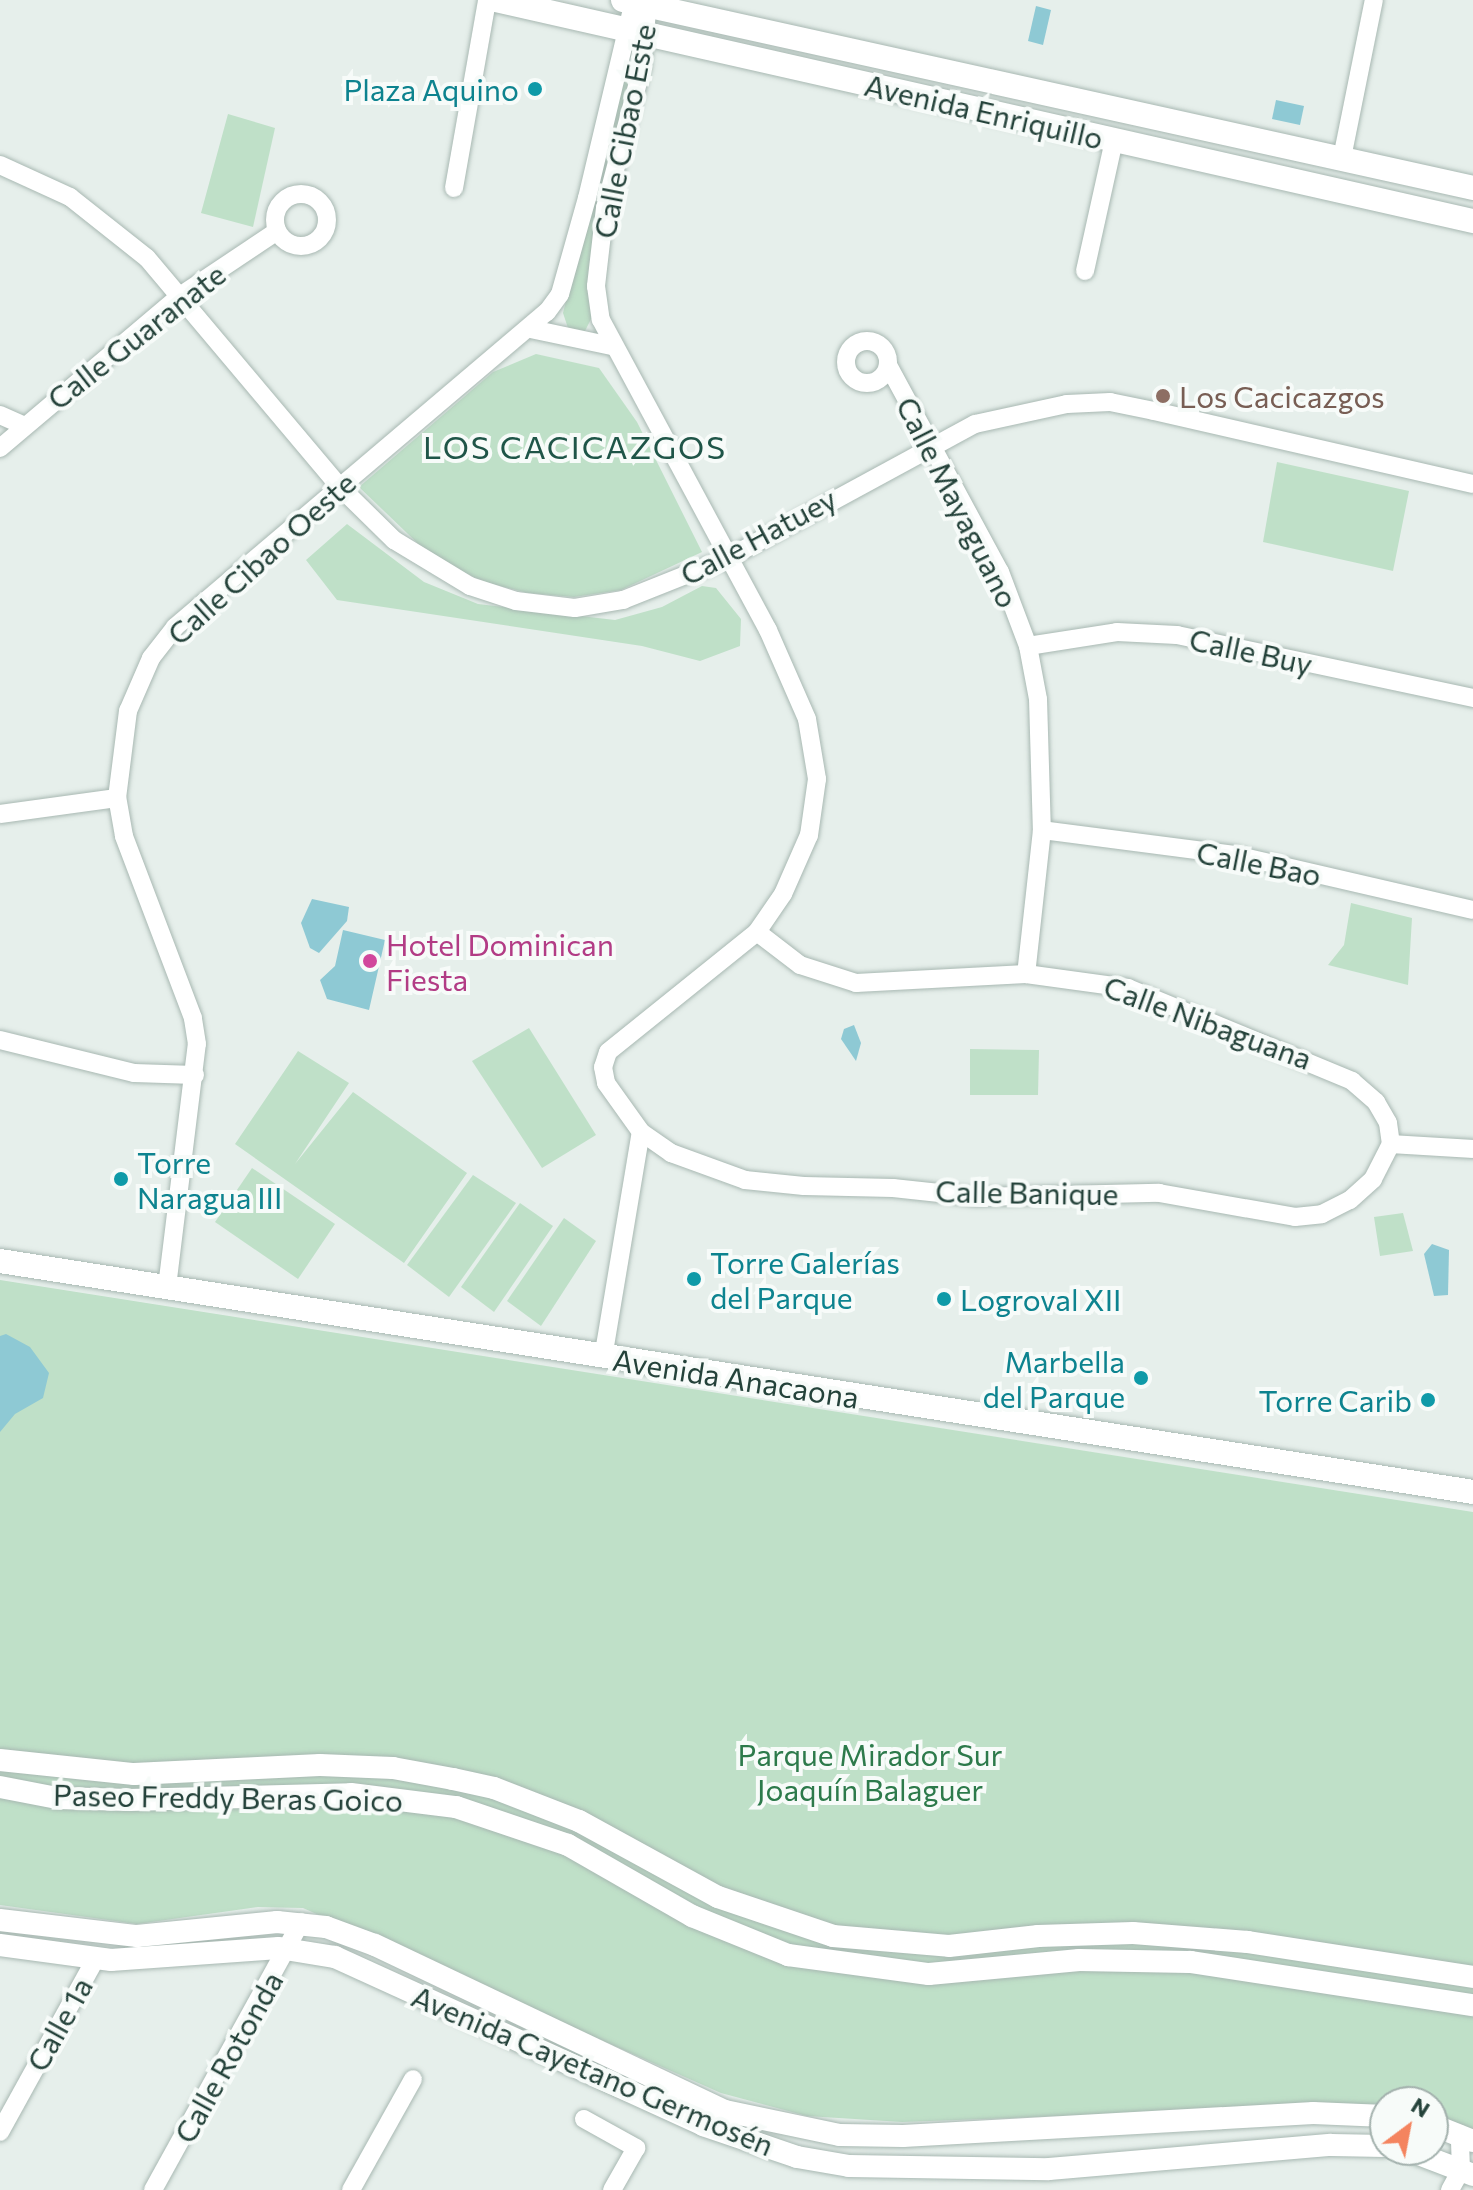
<!DOCTYPE html>
<meta charset="utf-8">
<style>
body{margin:0}
#map{position:relative;width:1473px;height:2190px;overflow:hidden;background:#e6efeb;font-family:Commissioner,sans-serif}
div>[style]{position:absolute}
.green>*{inset:0;background:#bfe0c8}
.water>*{inset:0;background:#8ec9d4}
.roads{filter:drop-shadow(0 0 2px #a8b8b2) drop-shadow(0 0 2px #a8b8b2)}
.minor>*{height:18px;margin:-9px;padding:0 9px;transform-origin:9px;border-radius:9px;background:#fff}
.minor>.ring{margin:-9px;padding:0;box-sizing:content-box;background:none;border:18px solid #fff;border-radius:50%}
.tertiary>*{height:22px;margin:-11px;padding:0 11px;transform-origin:11px;border-radius:11px;background:#fff}
.secondary>*{height:24px;margin:-12px;padding:0 12px;transform-origin:12px;border-radius:12px;background:#fff}
.dots>*{width:22px;height:22px;translate:-50% -50%;box-sizing:border-box;border:4px solid #f7fbf9;border-radius:50%}
span{translate:-50% -50%;white-space:nowrap;text-align:center;line-height:1.15;-webkit-text-stroke:8px #f7fbf9;paint-order:stroke}
.culture-label{font-size:30px;color:#0d838f}
.right{translate:-100% -50%;text-align:right}
.left{translate:0 -50%;text-align:left}
.street-label{font-size:30px;color:#24423a}
.education-label{font-size:30px;color:#785e54}
.hotel-label{font-size:30px;color:#b23c85}
.park-label{font-size:30px;color:#2d7a4b}
.neighbourhood-label{font-size:32px;color:#1f5548;letter-spacing:2px}
.north{position:absolute;left:1369px;top:2086px;width:80px;height:80px;box-sizing:border-box;background:#f7fbf9;border:2px solid #a3b1ad;border-radius:50%;rotate:32deg;font-size:22px;font-weight:700;line-height:32px;text-align:center;color:#24423a}
.north::after{content:'';display:block;margin:auto;width:28px;height:36px;background:#f4845f;clip-path:polygon(50% 0,100% 100%,50% 72%,0 100%)}
</style>
<div id="map">
<div class="green">
<div style="clip-path:polygon(635px 60px,643px 79px,593px 315px,585px 331px,568px 328px,563px 313px,624px 72px)"></div>
<div style="clip-path:polygon(228px 114px,275px 128px,253px 227px,201px 213px)"></div>
<div style="clip-path:polygon(536px 354px,599px 368px,637px 422px,702px 552px,621px 590px,574px 597px,528px 593px,484px 582px,432px 557px,359px 487px,493px 372px)"></div>
<div style="clip-path:polygon(1277px 462px,1409px 491px,1393px 571px,1263px 542px)"></div>
<div style="clip-path:polygon(347px 524px,424px 582px,478px 604px,615px 620px,662px 607px,702px 586px,716px 588px,741px 619px,740px 646px,700px 661px,642px 646px,337px 600px,306px 560px)"></div>
<div style="clip-path:polygon(1351px 903px,1412px 918px,1408px 985px,1328px 965px,1344px 945px)"></div>
<div style="clip-path:polygon(529px 1028px,596px 1135px,542px 1168px,472px 1061px)"></div>
<div style="clip-path:polygon(970px 1049px,1039px 1050px,1038px 1095px,970px 1095px)"></div>
<div style="clip-path:polygon(298px 1051px,349px 1083px,295px 1164px,353px 1092px,467px 1173px,404px 1263px,235px 1144px)"></div>
<div style="clip-path:polygon(252px 1168px,335px 1224px,298px 1279px,215px 1222px)"></div>
<div style="clip-path:polygon(473px 1175px,516px 1203px,449px 1297px,407px 1265px)"></div>
<div style="clip-path:polygon(520px 1203px,553px 1226px,494px 1312px,461px 1287px)"></div>
<div style="clip-path:polygon(1403px 1213px,1413px 1251px,1380px 1256px,1374px 1217px)"></div>
<div style="clip-path:polygon(564px 1218px,596px 1241px,541px 1326px,507px 1301px)"></div>
<div style="clip-path:polygon(0 1280px,1473px 1512px,1473px 2133px,1433px 2120px,1433px 2102px,902px 2122px,807px 2116px,721px 2093px,303px 1908px,258px 1907px,137px 1924px,0 1905px)"></div>
</div>
<div class="water">
<div style="clip-path:polygon(1036px 6px,1051px 10px,1043px 45px,1028px 41px)"></div>
<div style="clip-path:polygon(1276px 100px,1304px 106px,1300px 125px,1272px 119px)"></div>
<div style="clip-path:polygon(312px 899px,349px 907px,347px 921px,319px 953px,310px 948px,301px 923px)"></div>
<div style="clip-path:polygon(343px 930px,385px 940px,369px 1010px,327px 999px,320px 980px,335px 966px)"></div>
<div style="clip-path:polygon(854px 1025px,861px 1043px,856px 1061px,841px 1039px,844px 1029px)"></div>
<div style="clip-path:polygon(1432px 1244px,1449px 1250px,1448px 1295px,1434px 1296px,1424px 1254px)"></div>
<div style="clip-path:polygon(6px 1334px,30px 1347px,49px 1373px,43px 1398px,15px 1414px,0 1432px,0 1336px)"></div>
</div>
<div class="roads">
<div class="minor">
<div style="left:648px;top:0;width:67px;rotate:95.1deg"></div>
<div style="left:642px;top:67px;width:146px;rotate:104.7deg"></div>
<div style="left:605px;top:208px;width:79px;rotate:96.6deg"></div>
<div style="left:596px;top:286px;width:34px;rotate:82deg"></div>
<div style="left:601px;top:320px;width:352px;rotate:61.7deg"></div>
<div style="left:768px;top:630px;width:97px;rotate:66.3deg"></div>
<div style="left:807px;top:719px;width:61px;rotate:80.5deg"></div>
<div style="left:817px;top:779px;width:57px;rotate:98.1deg"></div>
<div style="left:809px;top:835px;width:64px;rotate:113.8deg"></div>
<div style="left:783px;top:894px;width:46px;rotate:124.4deg"></div>
<div style="left:757px;top:932px;width:191px;rotate:141.2deg"></div>
<div style="left:608px;top:1052px;width:16px;rotate:108deg"></div>
<div style="left:603px;top:1067px;width:16px;rotate:79deg"></div>
<div style="left:606px;top:1083px;width:60px;rotate:54.5deg"></div>
<div style="left:641px;top:1132px;width:37px;rotate:35deg"></div>
<div style="left:671px;top:1153px;width:79px;rotate:20deg"></div>
<div style="left:745px;top:1180px;width:59px;rotate:5.8deg"></div>
<div style="left:804px;top:1186px;width:89px;rotate:1.3deg"></div>
<div style="left:893px;top:1188px;width:84px;rotate:6.1deg"></div>
<div style="left:977px;top:1197px;width:182px;rotate:-1.3deg"></div>
<div style="left:1159px;top:1193px;width:138px;rotate:10deg"></div>
<div style="left:1295px;top:1217px;width:27px;rotate:-6deg"></div>
<div style="left:1322px;top:1214px;width:31px;rotate:-27deg"></div>
<div style="left:1350px;top:1200px;width:31px;rotate:-42deg"></div>
<div style="left:1373px;top:1179px;width:39px;rotate:-63deg"></div>
<div style="left:1342px;top:158px;width:161px;rotate:-78.6deg"></div>
<div style="left:0;top:165px;width:77px;rotate:24.6deg"></div>
<div style="left:70px;top:197px;width:98px;rotate:38.4deg"></div>
<div style="left:147px;top:258px;width:299px;rotate:49.9deg"></div>
<div style="left:340px;top:487px;width:76px;rotate:44.5deg"></div>
<div style="left:394px;top:540px;width:89px;rotate:31.2deg"></div>
<div style="left:470px;top:586px;width:48px;rotate:18.1deg"></div>
<div style="left:516px;top:601px;width:59px;rotate:6.8deg"></div>
<div style="left:575px;top:608px;width:49px;rotate:-9.5deg"></div>
<div style="left:623px;top:600px;width:113px;rotate:-21.8deg"></div>
<div style="left:728px;top:558px;width:281px;rotate:-28.5deg"></div>
<div style="left:975px;top:424px;width:94px;rotate:-12.3deg"></div>
<div style="left:1067px;top:404px;width:43px;rotate:-2.7deg"></div>
<div style="left:1110px;top:402px;width:45px;rotate:11.6deg"></div>
<div style="left:1154px;top:411px;width:327px;rotate:12.9deg"></div>
<div style="left:454px;top:188px;width:191px;rotate:-80deg"></div>
<div class="ring" style="left:275px;top:194px;width:34px;height:34px"></div>
<div style="left:1085px;top:271px;width:134px;rotate:-77.5deg"></div>
<div style="left:531px;top:329px;width:83px;rotate:11.9deg"></div>
<div class="ring" style="left:846px;top:341px;width:24px;height:24px"></div>
<div style="left:888px;top:365px;width:235px;rotate:61.6deg"></div>
<div style="left:1000px;top:572px;width:79px;rotate:69.3deg"></div>
<div style="left:1028px;top:646px;width:54px;rotate:79.3deg"></div>
<div style="left:1038px;top:699px;width:131px;rotate:88.3deg"></div>
<div style="left:1042px;top:830px;width:145px;rotate:96.3deg"></div>
<div style="left:0;top:415px;width:24px;rotate:24deg"></div>
<div style="left:0;top:448px;width:236px;rotate:-40.2deg"></div>
<div style="left:180px;top:296px;width:117px;rotate:-33.8deg"></div>
<div style="left:1028px;top:646px;width:90px;rotate:-8.9deg"></div>
<div style="left:1117px;top:632px;width:60px;rotate:2.9deg"></div>
<div style="left:1177px;top:635px;width:303px;rotate:12deg"></div>
<div style="left:0;top:814px;width:118px;rotate:-7.8deg"></div>
<div style="left:1042px;top:830px;width:195px;rotate:7.4deg"></div>
<div style="left:1235px;top:855px;width:244px;rotate:13deg"></div>
<div style="left:757px;top:932px;width:54px;rotate:37.5deg"></div>
<div style="left:800px;top:965px;width:59px;rotate:17.8deg"></div>
<div style="left:856px;top:983px;width:170px;rotate:-3deg"></div>
<div style="left:1026px;top:974px;width:103px;rotate:7.8deg"></div>
<div style="left:1128px;top:988px;width:243px;rotate:22.5deg"></div>
<div style="left:1352px;top:1081px;width:32px;rotate:41deg"></div>
<div style="left:1376px;top:1102px;width:24px;rotate:60deg"></div>
<div style="left:1388px;top:1123px;width:21px;rotate:82deg"></div>
<div style="left:0;top:1040px;width:138px;rotate:13.8deg"></div>
<div style="left:134px;top:1073px;width:61px;rotate:1.9deg"></div>
<div style="left:1391px;top:1144px;width:82px;rotate:3.5deg"></div>
<div style="left:167px;top:1287px;width:245px;rotate:-83deg"></div>
<div style="left:197px;top:1044px;width:26px;rotate:-99deg"></div>
<div style="left:193px;top:1018px;width:195px;rotate:-110.8deg"></div>
<div style="left:124px;top:836px;width:39px;rotate:-100deg"></div>
<div style="left:117px;top:798px;width:88px;rotate:-82.8deg"></div>
<div style="left:128px;top:711px;width:58px;rotate:-66.5deg"></div>
<div style="left:151px;top:658px;width:39px;rotate:-52deg"></div>
<div style="left:175px;top:627px;width:487px;rotate:-40.3deg"></div>
<div style="left:547px;top:312px;width:22px;rotate:-54deg"></div>
<div style="left:560px;top:294px;width:100px;rotate:-74.3deg"></div>
<div style="left:587px;top:198px;width:204px;rotate:-76.6deg"></div>
<div style="left:603px;top:1358px;width:229px;rotate:-80.5deg"></div>
<div style="left:584px;top:2119px;width:60px;rotate:29.1deg"></div>
<div style="left:636px;top:2148px;width:48px;rotate:119.7deg"></div>
<div style="left:0;top:2132px;width:199px;rotate:-61.1deg"></div>
<div style="left:153px;top:2190px;width:306px;rotate:-61.1deg"></div>
<div style="left:351px;top:2190px;width:127px;rotate:-60.8deg"></div>
<div style="left:1450px;top:2190px;width:23px;rotate:-61deg"></div>
<div style="left:1461px;top:2170px;width:36px;rotate:-92deg"></div>
</div>
<div class="tertiary">
<div style="left:0;top:1760px;width:135px;rotate:6deg"></div>
<div style="left:134px;top:1774px;width:186px;rotate:-2.8deg"></div>
<div style="left:320px;top:1765px;width:73px;rotate:2.4deg"></div>
<div style="left:393px;top:1768px;width:61px;rotate:10.4deg"></div>
<div style="left:453px;top:1779px;width:42px;rotate:12.4deg"></div>
<div style="left:494px;top:1788px;width:91px;rotate:21.2deg"></div>
<div style="left:579px;top:1821px;width:158px;rotate:28.7deg"></div>
<div style="left:718px;top:1897px;width:121px;rotate:18.7deg"></div>
<div style="left:833px;top:1936px;width:116px;rotate:4.9deg"></div>
<div style="left:949px;top:1946px;width:90px;rotate:-6.4deg"></div>
<div style="left:1038px;top:1936px;width:95px;rotate:-1.8deg"></div>
<div style="left:1133px;top:1933px;width:115px;rotate:4.5deg"></div>
<div style="left:1248px;top:1942px;width:228px;rotate:8.8deg"></div>
<div style="left:0;top:1787px;width:58px;rotate:10.9deg"></div>
<div style="left:57px;top:1798px;width:72px;rotate:1.6deg"></div>
<div style="left:129px;top:1800px;width:222px;rotate:-1.5deg"></div>
<div style="left:351px;top:1794px;width:106px;rotate:7.1deg"></div>
<div style="left:456px;top:1807px;width:118px;rotate:18.7deg"></div>
<div style="left:568px;top:1845px;width:143px;rotate:29.8deg"></div>
<div style="left:692px;top:1916px;width:104px;rotate:22.1deg"></div>
<div style="left:788px;top:1955px;width:142px;rotate:7.7deg"></div>
<div style="left:929px;top:1974px;width:151px;rotate:-5.3deg"></div>
<div style="left:1079px;top:1960px;width:112px;rotate:1deg"></div>
<div style="left:1191px;top:1962px;width:285px;rotate:8.7deg"></div>
<div style="left:0;top:1920px;width:138px;rotate:6.7deg"></div>
<div style="left:137px;top:1936px;width:141px;rotate:-5.7deg"></div>
<div style="left:277px;top:1922px;width:49px;rotate:5.8deg"></div>
<div style="left:326px;top:1927px;width:52px;rotate:20.2deg"></div>
<div style="left:375px;top:1945px;width:387px;rotate:25.4deg"></div>
<div style="left:725px;top:2111px;width:117px;rotate:11.8deg"></div>
<div style="left:840px;top:2135px;width:63px;rotate:0.9deg"></div>
<div style="left:903px;top:2136px;width:411px;rotate:-3.2deg"></div>
<div style="left:1313px;top:2113px;width:72px;rotate:2.4deg"></div>
<div style="left:0;top:1945px;width:112px;rotate:7.7deg"></div>
<div style="left:111px;top:1960px;width:168px;rotate:-4.1deg"></div>
<div style="left:279px;top:1948px;width:57px;rotate:9.1deg"></div>
<div style="left:335px;top:1957px;width:405px;rotate:24.5deg"></div>
<div style="left:703px;top:2125px;width:99px;rotate:18.8deg"></div>
<div style="left:797px;top:2157px;width:53px;rotate:9.8deg"></div>
<div style="left:849px;top:2166px;width:200px;rotate:0.9deg"></div>
<div style="left:1049px;top:2169px;width:283px;rotate:-4.9deg"></div>
<div style="left:1331px;top:2145px;width:54px;rotate:1.1deg"></div>
<div style="left:1433px;top:2125px;width:43px;rotate:21.8deg"></div>
<div style="left:1408px;top:2150px;width:70px;rotate:21deg"></div>
</div>
<div class="secondary">
<div style="left:496px;top:0;width:1002px;rotate:12.75deg"></div>
<div style="left:623px;top:0;width:871px;rotate:12.47deg"></div>
<div style="left:0;top:1261px;width:1491px;rotate:8.91deg"></div>
</div>
</div>
<div class="dots">
<div style="left:535px;top:89px;background:#0f9aa8"></div>
<div style="left:1163px;top:396px;background:#8d6e63"></div>
<div style="left:370px;top:961px;background:#d1479c"></div>
<div style="left:121px;top:1179px;background:#0f9aa8"></div>
<div style="left:694px;top:1279px;background:#0f9aa8"></div>
<div style="left:944px;top:1299px;background:#0f9aa8"></div>
<div style="left:1141px;top:1378px;background:#0f9aa8"></div>
<div style="left:1428px;top:1400px;background:#0f9aa8"></div>
</div>
<div class="culture-label">
<span class="right" style="left:519px;top:89px">Plaza Aquino</span>
<span class="left" style="left:137px;top:1179px">Torre<br>Naragua III</span>
<span class="left" style="left:710px;top:1279px">Torre Galerías<br>del Parque</span>
<span class="left" style="left:960px;top:1299px">Logroval XII</span>
<span class="right" style="left:1125px;top:1378px">Marbella<br>del Parque</span>
<span class="right" style="left:1412px;top:1400px">Torre Carib</span>
</div>
<div class="street-label">
<span style="left:984px;top:111px;rotate:13deg">Avenida Enriquillo</span>
<span style="left:624px;top:131px;rotate:-79deg">Calle Cibao Este</span>
<span style="left:136px;top:336px;rotate:-38deg">Calle Guaranate</span>
<span style="left:958px;top:502px;rotate:63deg">Calle Mayaguano</span>
<span style="left:758px;top:536px;rotate:-28deg">Calle Hatuey</span>
<span style="left:261px;top:558px;rotate:-42deg">Calle Cibao Oeste</span>
<span style="left:1251px;top:651px;rotate:12deg">Calle Buy</span>
<span style="left:1259px;top:863px;rotate:11deg">Calle Bao</span>
<span style="left:1208px;top:1022px;rotate:20deg">Calle Nibaguana</span>
<span style="left:1027px;top:1192px;rotate:1deg">Calle Banique</span>
<span style="left:736px;top:1378px;rotate:9deg">Avenida Anacaona</span>
<span style="left:228px;top:1797px;rotate:1deg">Paseo Freddy Beras Goico</span>
<span style="left:59px;top:2024px;rotate:-61deg">Calle 1a</span>
<span style="left:228px;top:2057px;rotate:-61deg">Calle Rotonda</span>
<span style="left:593px;top:2070px;rotate:23deg">Avenida Cayetano Germosén</span>
</div>
<div class="education-label">
<span class="left" style="left:1179px;top:396px">Los Cacicazgos</span>
</div>
<div class="hotel-label">
<span class="left" style="left:386px;top:961px">Hotel Dominican<br>Fiesta</span>
</div>
<div class="park-label">
<span style="left:870px;top:1771px">Parque Mirador Sur<br>Joaquín Balaguer</span>
</div>
<div class="neighbourhood-label">
<span style="left:575px;top:446px">LOS CACICAZGOS</span>
</div>
<div class="north">N</div>
</div>
